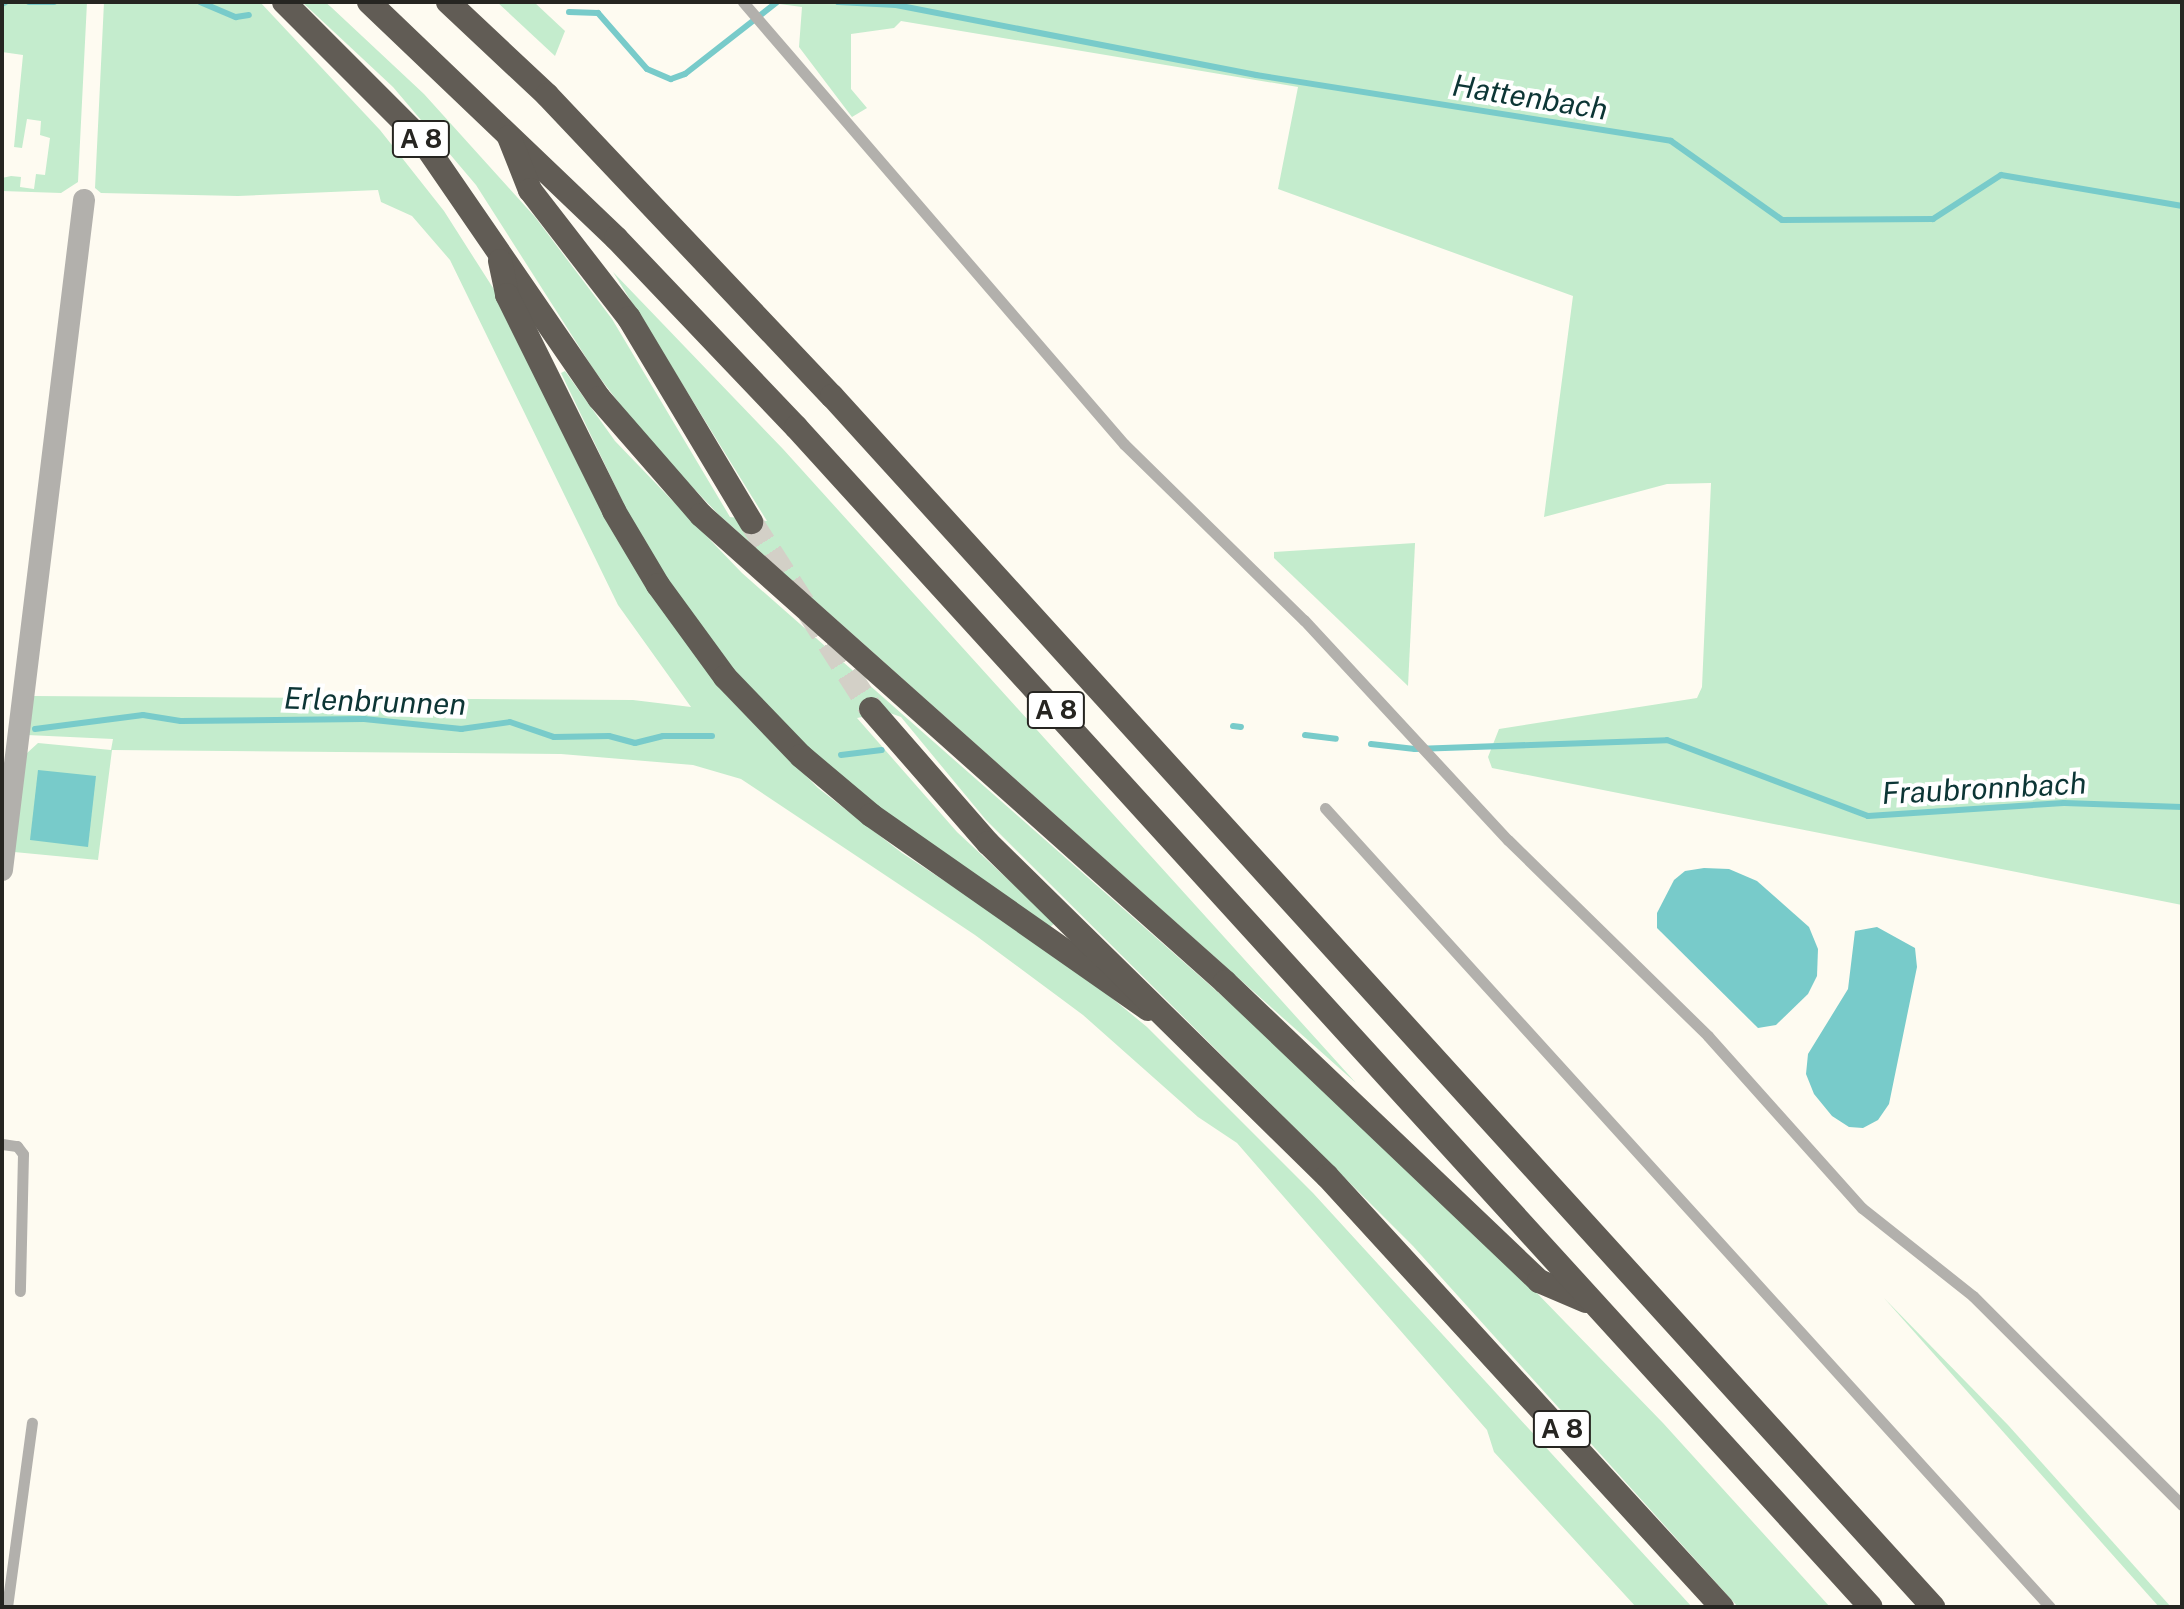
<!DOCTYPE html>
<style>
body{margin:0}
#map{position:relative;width:2184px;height:1609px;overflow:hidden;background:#fefbf1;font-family:"Public Sans",sans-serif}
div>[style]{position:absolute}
.green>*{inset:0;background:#c4eccd}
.water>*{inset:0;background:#78cbca}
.stream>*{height:6px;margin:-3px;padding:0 3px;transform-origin:3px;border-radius:3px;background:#78cbca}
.motorway-tunnel>*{height:24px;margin-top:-12px;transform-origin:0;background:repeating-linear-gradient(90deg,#d3d0c7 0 24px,transparent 0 36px)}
.service>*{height:11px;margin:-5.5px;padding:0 5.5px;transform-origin:5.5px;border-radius:5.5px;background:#b2b0ac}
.minor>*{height:22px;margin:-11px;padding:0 11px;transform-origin:11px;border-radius:11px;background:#b2b0ac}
.motorway>*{height:24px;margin:-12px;padding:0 12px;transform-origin:12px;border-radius:12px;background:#615c55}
span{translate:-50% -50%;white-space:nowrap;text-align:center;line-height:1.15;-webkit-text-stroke:8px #fff;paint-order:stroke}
.shield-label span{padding:2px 6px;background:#fff;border:2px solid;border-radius:6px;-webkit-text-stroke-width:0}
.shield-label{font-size:26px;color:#262521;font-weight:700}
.water-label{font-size:30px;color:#0c3535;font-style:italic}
.frame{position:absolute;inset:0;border:4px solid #262521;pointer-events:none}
</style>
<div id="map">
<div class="green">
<div style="clip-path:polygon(2px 2px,87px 2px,78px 182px,61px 193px,2px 191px,2px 178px,11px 176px,21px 177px,20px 187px,34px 189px,36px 174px,45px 175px,50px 138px,40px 135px,41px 121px,27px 119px,22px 148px,14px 147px,23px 55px,2px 52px)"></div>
<div style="clip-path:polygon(104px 2px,260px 2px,380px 130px,444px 211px,502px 302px,621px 546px,726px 695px,818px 788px,902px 853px,1068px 962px,1147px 1027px,1313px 1193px,1692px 1607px,1636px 1607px,1494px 1452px,1487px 1430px,1237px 1143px,1198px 1117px,1083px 1015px,975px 935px,741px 779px,693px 765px,561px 754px,112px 750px,98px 860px,14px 852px,26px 754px,38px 743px,111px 750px,113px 739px,27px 735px,33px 696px,633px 700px,691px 707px,618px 605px,450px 260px,412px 216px,381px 202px,378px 190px,238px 196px,101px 193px,95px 188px)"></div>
<div style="clip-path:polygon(302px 2px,325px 2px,331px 7px,424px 94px,535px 217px,612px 319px,730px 517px,767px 521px,613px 272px,783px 449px,1356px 1083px,718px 514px,644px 436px,594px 370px,476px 185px,393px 87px)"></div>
<div style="clip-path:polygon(497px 2px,534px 2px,565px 31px,555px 56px)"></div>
<div style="clip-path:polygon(764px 2px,2182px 2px,2182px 905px,1492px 768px,1488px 757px,1499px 729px,1697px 698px,1702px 687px,1711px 483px,1667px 484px,1544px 517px,1573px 296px,1278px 189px,1298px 87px,901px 21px,894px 28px,851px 34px,851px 89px,867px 108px,852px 117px,799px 47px,802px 7px)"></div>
<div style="clip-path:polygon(565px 371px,615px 441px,742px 573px,1279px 1046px,1470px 1224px,1663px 1423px,1830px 1607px,1738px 1607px,1413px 1246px,986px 820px,901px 717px,887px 712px,857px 718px,957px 832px,1055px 923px,1050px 927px,940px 854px,824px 764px,776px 718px,691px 619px,633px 523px,561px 373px)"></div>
<div style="clip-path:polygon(1415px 543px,1415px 544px,1408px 686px,1274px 558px,1274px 552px)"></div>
<div style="clip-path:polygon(1884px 1298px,2008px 1425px,2171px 1607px,2159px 1607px)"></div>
</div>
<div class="water">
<div style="clip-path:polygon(38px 770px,96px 776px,88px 847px,30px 840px)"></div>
<div style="clip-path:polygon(1704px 868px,1729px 869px,1757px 881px,1809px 927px,1818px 949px,1817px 976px,1808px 994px,1776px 1025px,1758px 1028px,1657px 928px,1657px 913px,1674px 880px,1685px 871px)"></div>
<div style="clip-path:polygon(1877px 927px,1915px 948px,1917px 967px,1889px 1104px,1878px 1120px,1863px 1128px,1849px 1127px,1832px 1116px,1814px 1094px,1806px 1074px,1808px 1054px,1848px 989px,1855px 931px)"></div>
</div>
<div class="stream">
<div style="left:29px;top:2px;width:25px"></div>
<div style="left:200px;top:2px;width:39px;rotate:23deg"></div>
<div style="left:236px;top:17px;width:13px;rotate:-9deg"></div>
<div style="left:838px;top:2px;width:58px;rotate:3deg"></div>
<div style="left:896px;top:5px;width:367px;rotate:11deg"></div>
<div style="left:1256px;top:75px;width:420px;rotate:9deg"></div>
<div style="left:1671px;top:141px;width:136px;rotate:35.4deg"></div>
<div style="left:1782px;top:220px;width:151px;rotate:-0.4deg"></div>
<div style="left:1933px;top:219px;width:81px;rotate:-32.9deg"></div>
<div style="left:2001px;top:175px;width:184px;rotate:9.7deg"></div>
<div style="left:2px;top:4px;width:4px;rotate:-27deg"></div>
<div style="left:569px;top:12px;width:29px;rotate:2deg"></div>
<div style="left:598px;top:13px;width:74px;rotate:48.8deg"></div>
<div style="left:647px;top:69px;width:26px;rotate:23deg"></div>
<div style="left:671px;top:79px;width:15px;rotate:-20deg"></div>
<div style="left:685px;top:74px;width:117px;rotate:-38deg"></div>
<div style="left:1233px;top:726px;width:8px;rotate:7deg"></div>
<div style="left:35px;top:729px;width:109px;rotate:-7.4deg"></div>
<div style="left:143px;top:715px;width:38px;rotate:9deg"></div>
<div style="left:181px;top:721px;width:183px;rotate:-0.6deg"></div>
<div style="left:364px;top:719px;width:98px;rotate:5.9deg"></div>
<div style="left:461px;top:729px;width:49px;rotate:-8.1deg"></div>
<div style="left:510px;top:722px;width:46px;rotate:18.8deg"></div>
<div style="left:554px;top:737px;width:55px;rotate:-1deg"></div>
<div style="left:609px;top:736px;width:27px;rotate:15deg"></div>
<div style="left:635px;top:743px;width:29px;rotate:-14deg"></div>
<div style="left:663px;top:736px;width:49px"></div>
<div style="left:1305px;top:735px;width:31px;rotate:7deg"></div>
<div style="left:1371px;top:744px;width:44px;rotate:6.5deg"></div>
<div style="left:1415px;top:749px;width:252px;rotate:-2deg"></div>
<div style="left:1667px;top:740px;width:215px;rotate:20.7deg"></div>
<div style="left:1868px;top:816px;width:196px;rotate:-3.8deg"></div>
<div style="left:2064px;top:803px;width:118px;rotate:1.9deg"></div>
<div style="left:841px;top:755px;width:41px;rotate:-7deg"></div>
</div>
<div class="motorway-tunnel">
<div style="left:751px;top:522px;width:222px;rotate:57.3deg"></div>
</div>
<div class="service">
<div style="left:743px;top:2px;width:584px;rotate:49.24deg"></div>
<div style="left:1124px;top:444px;width:252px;rotate:44.4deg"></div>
<div style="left:1304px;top:620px;width:300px;rotate:47.2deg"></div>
<div style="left:1508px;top:840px;width:280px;rotate:44.4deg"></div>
<div style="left:1708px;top:1036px;width:231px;rotate:48.2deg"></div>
<div style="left:1862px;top:1208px;width:142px;rotate:38.4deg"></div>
<div style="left:1973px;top:1296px;width:296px;rotate:45deg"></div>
<div style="left:1325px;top:808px;width:1079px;rotate:47.78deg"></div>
<div style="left:2px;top:1144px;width:15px;rotate:8deg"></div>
<div style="left:17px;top:1146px;width:10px;rotate:53deg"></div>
<div style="left:23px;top:1154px;width:137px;rotate:91.3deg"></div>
<div style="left:7px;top:1607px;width:186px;rotate:-82.3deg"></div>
</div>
<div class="minor">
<div style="left:2px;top:870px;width:675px;rotate:-83.02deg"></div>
</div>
<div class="motorway">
<div style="left:284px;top:2px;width:194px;rotate:45deg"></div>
<div style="left:421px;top:139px;width:314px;rotate:55.5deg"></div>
<div style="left:599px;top:398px;width:155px;rotate:48.9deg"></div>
<div style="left:701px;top:515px;width:702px;rotate:41.71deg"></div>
<div style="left:1225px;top:982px;width:434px;rotate:43.6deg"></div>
<div style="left:1539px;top:1281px;width:51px;rotate:23.1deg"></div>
<div style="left:369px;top:2px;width:342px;rotate:43.7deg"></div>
<div style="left:616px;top:238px;width:261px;rotate:46.4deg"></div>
<div style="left:796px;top:427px;width:1596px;rotate:47.67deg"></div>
<div style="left:448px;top:2px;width:136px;rotate:43.2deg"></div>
<div style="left:547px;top:95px;width:415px;rotate:46.6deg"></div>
<div style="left:832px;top:396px;width:1637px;rotate:47.72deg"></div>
<div style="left:509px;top:137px;width:57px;rotate:68.4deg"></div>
<div style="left:530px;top:190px;width:162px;rotate:52.3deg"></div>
<div style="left:629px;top:318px;width:238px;rotate:59.1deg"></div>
<div style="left:500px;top:261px;width:35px;rotate:78deg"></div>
<div style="left:507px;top:295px;width:241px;rotate:63.6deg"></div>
<div style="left:614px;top:511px;width:86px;rotate:59.3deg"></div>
<div style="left:658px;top:585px;width:114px;rotate:53.9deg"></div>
<div style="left:725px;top:677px;width:110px;rotate:46.1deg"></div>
<div style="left:801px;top:756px;width:92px;rotate:40.1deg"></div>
<div style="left:871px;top:815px;width:338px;rotate:35deg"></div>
<div style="left:871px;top:709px;width:178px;rotate:48.9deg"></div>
<div style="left:988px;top:843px;width:475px;rotate:44.5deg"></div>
<div style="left:1327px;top:1176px;width:585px;rotate:47.5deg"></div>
</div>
<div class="shield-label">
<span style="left:421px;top:139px">A 8</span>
<span style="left:1056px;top:710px">A 8</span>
<span style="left:1562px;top:1429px">A 8</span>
</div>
<div class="water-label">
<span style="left:1530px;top:97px;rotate:9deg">Hattenbach</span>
<span style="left:375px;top:701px;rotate:2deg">Erlenbrunnen</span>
<span style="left:1984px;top:788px;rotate:-3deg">Fraubronnbach</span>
</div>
<div class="frame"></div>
</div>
